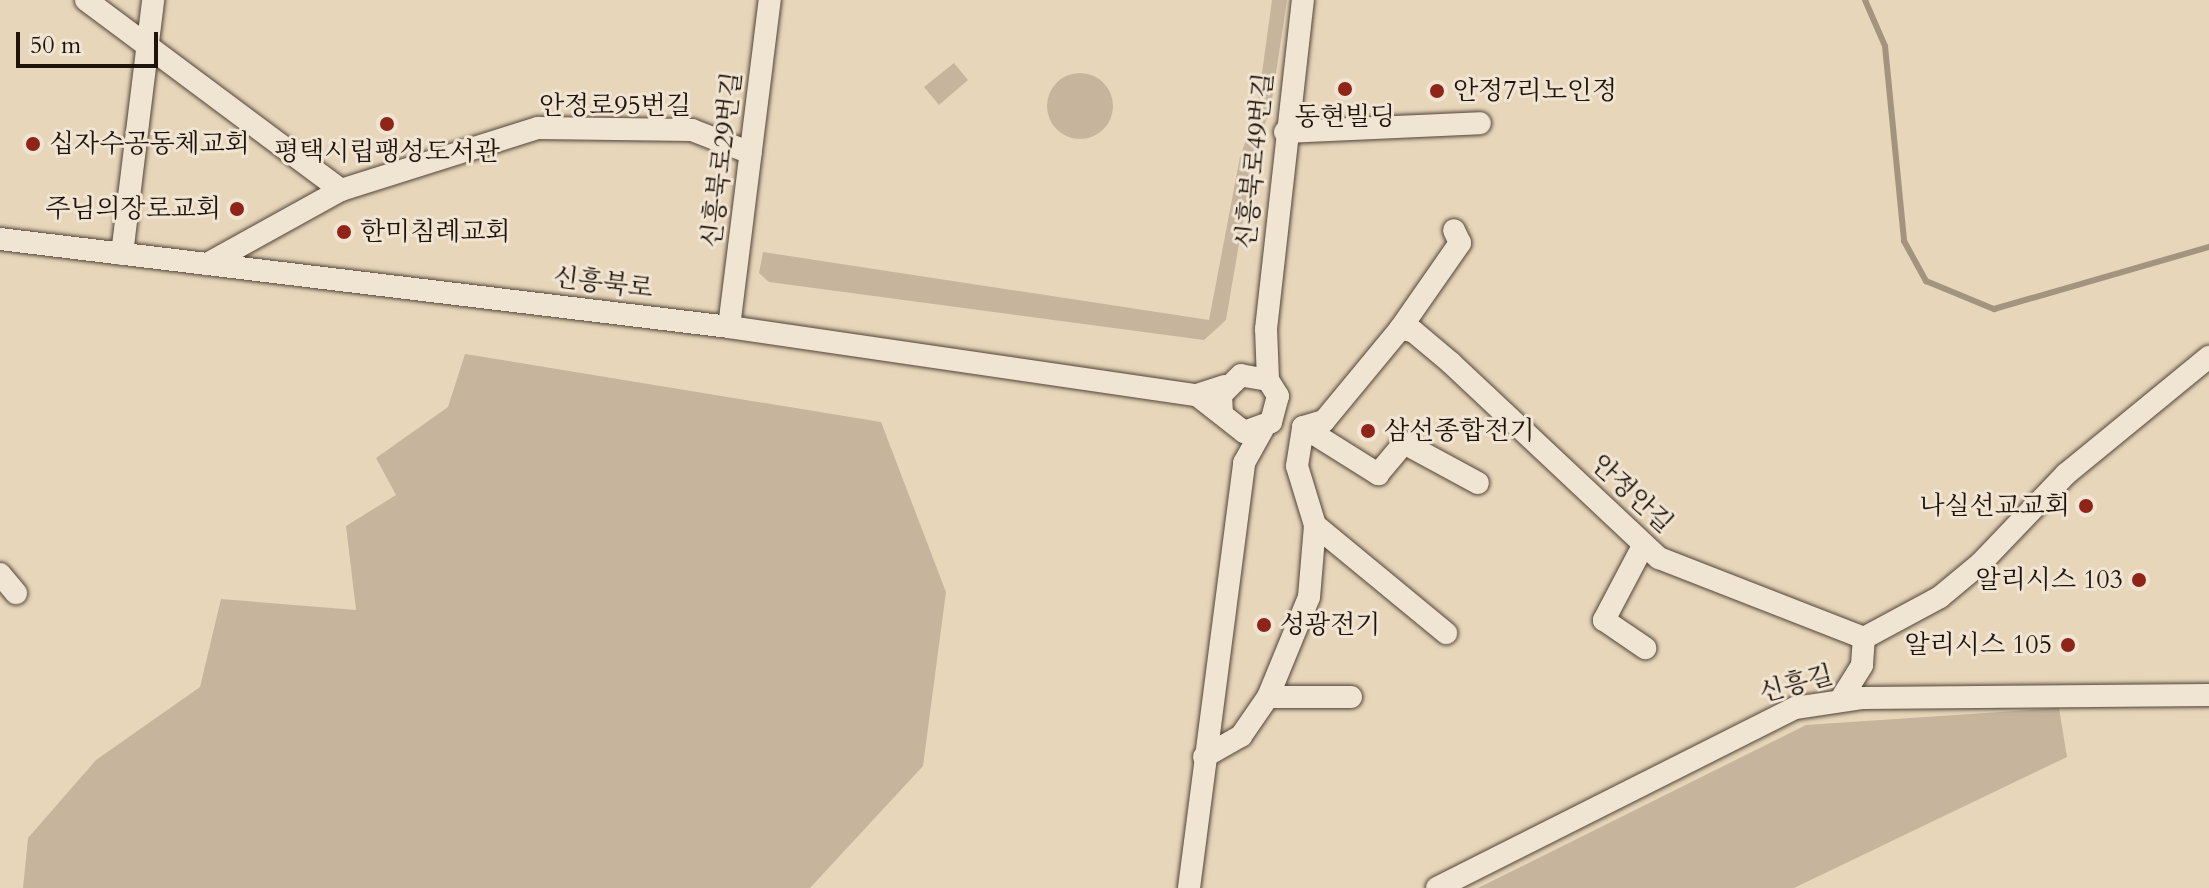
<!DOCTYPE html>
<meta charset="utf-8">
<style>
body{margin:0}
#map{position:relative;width:2209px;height:888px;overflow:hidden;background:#e8d6ba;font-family:Cardo,"Noto Serif KR",serif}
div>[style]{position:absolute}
.green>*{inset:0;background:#c6b59c}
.round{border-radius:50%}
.stream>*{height:6px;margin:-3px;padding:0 3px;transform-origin:3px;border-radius:3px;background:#a3947f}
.roads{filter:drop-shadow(0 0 2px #504438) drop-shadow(0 0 2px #504438)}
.minor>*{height:22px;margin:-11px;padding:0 11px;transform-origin:11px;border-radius:11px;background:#f0e4d2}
.dots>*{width:22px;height:22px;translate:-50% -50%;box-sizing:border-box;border:4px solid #f0e4d2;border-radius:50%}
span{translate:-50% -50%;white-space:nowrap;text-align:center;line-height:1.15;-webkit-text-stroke:6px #f0e4d2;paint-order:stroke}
.poi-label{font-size:26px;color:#1e140c}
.left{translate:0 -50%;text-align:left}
.right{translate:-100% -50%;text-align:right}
.street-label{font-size:26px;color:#1e140c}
.scale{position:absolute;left:16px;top:32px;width:142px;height:36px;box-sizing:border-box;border:4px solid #1e140c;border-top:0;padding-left:10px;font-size:24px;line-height:28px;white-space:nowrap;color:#1e140c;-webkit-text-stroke:6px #f0e4d2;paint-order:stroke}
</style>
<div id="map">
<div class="green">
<div style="clip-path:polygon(1272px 0,1287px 0,1271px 106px,1254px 156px,1226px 320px,1204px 340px,769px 282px,759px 273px,763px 252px,1209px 320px,1240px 157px,1257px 109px)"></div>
<div style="clip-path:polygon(954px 63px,968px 80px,939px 105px,924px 87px)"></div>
<div class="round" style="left:1047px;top:73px;width:66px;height:66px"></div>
<div style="clip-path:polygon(465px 354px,881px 422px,946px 592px,923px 766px,810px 888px,23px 888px,28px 838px,96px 760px,200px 687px,221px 599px,356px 610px,346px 526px,396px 495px,376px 458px,448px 407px)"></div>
<div style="clip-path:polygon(2059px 708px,2067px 757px,1794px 888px,1478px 888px,1806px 725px)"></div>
</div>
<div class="stream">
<div style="left:1865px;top:0;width:50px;rotate:66.5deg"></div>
<div style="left:1885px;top:46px;width:196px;rotate:84.4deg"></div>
<div style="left:1904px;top:241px;width:46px;rotate:61.2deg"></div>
<div style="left:1926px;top:281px;width:74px;rotate:22.4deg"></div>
<div style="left:1994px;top:309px;width:224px;rotate:-16.1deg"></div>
</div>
<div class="roads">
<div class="minor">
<div style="left:86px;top:0;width:318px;rotate:36.7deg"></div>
<div style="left:1285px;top:132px;width:195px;rotate:-2.6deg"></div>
<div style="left:0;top:239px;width:734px;rotate:6.88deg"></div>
<div style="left:729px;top:327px;width:473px;rotate:8.3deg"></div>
<div style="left:1197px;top:395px;width:29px;rotate:-18deg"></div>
<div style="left:122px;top:254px;width:256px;rotate:-83deg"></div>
<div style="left:207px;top:264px;width:153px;rotate:-28.9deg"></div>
<div style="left:341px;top:190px;width:207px;rotate:-17.5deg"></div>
<div style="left:538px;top:128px;width:154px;rotate:0.7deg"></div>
<div style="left:692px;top:130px;width:63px;rotate:21.3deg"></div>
<div style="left:729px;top:327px;width:330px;rotate:-82.9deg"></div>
<div style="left:1400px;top:329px;width:13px;rotate:9deg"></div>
<div style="left:1413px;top:331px;width:50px;rotate:40.1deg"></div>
<div style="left:1451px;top:363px;width:285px;rotate:43.2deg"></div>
<div style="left:1659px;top:558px;width:220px;rotate:21.3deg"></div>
<div style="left:1268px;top:380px;width:51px;rotate:-92.2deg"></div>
<div style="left:1266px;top:329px;width:331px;rotate:-83.6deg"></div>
<div style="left:1197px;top:395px;width:60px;rotate:38.2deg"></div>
<div style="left:1244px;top:432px;width:29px;rotate:-20deg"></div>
<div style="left:1271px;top:422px;width:27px;rotate:-75deg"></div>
<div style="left:1278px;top:396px;width:19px;rotate:-122deg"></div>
<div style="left:1268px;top:380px;width:27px;rotate:-170deg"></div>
<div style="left:1241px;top:375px;width:28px;rotate:135deg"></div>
<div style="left:1221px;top:395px;width:19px;rotate:87deg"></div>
<div style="left:1303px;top:427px;width:89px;rotate:32.1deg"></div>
<div style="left:1378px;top:474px;width:40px;rotate:-50deg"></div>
<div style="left:1404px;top:443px;width:84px;rotate:28.4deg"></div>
<div style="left:1315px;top:525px;width:170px;rotate:39.5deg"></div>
<div style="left:1643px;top:546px;width:84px;rotate:117.8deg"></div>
<div style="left:1604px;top:620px;width:50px;rotate:34.3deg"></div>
<div style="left:0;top:574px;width:25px;rotate:50deg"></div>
<div style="left:1864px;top:638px;width:86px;rotate:-28.3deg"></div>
<div style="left:1940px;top:597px;width:53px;rotate:-39.7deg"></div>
<div style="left:1981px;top:563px;width:123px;rotate:-46.3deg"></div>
<div style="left:2066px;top:474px;width:185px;rotate:-39.3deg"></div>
<div style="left:1268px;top:697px;width:83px"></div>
<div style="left:1841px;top:699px;width:40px;rotate:-58deg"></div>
<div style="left:1862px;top:665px;width:27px;rotate:-86deg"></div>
<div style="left:1204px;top:757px;width:43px;rotate:-29.6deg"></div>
<div style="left:1241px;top:736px;width:47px;rotate:-55.3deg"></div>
<div style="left:1268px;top:697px;width:108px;rotate:-67.7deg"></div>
<div style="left:1309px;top:597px;width:72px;rotate:-85.2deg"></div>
<div style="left:1315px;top:525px;width:62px;rotate:-107deg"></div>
<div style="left:1297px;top:466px;width:39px;rotate:-81deg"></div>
<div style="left:1303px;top:427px;width:22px;rotate:-16deg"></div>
<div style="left:1324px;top:421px;width:119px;rotate:-50.4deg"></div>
<div style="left:1400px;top:329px;width:105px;rotate:-55.1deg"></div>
<div style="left:1460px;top:243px;width:14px;rotate:-115deg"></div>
<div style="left:1189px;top:888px;width:429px;rotate:-82.6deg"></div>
<div style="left:1244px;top:463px;width:39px;rotate:-61deg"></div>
<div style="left:1437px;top:888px;width:401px;rotate:-26.7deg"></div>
<div style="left:1795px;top:708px;width:69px;rotate:-8.4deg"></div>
<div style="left:1863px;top:698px;width:346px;rotate:-0.5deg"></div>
</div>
</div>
<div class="dots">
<div style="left:1345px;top:89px;background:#8f2418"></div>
<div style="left:1437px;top:91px;background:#8f2418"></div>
<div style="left:387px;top:124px;background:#8f2418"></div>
<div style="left:33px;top:144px;background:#8f2418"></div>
<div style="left:237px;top:209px;background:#8f2418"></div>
<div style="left:344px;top:232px;background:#8f2418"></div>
<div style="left:1368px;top:431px;background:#8f2418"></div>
<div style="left:2086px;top:506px;background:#8f2418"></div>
<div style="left:2139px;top:580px;background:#8f2418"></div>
<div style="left:1264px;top:625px;background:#8f2418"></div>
<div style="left:2068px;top:645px;background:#8f2418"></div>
</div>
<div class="poi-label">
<span class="left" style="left:1453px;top:91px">안정7리노인정</span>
<span style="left:1345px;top:117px">동현빌딩</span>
<span class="left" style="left:49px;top:144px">십자수공동체교회</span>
<span style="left:387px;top:152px">평택시립팽성도서관</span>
<span class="right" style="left:221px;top:209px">주님의장로교회</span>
<span class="left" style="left:360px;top:232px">한미침례교회</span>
<span class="left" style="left:1384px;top:431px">삼선종합전기</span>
<span class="right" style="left:2070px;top:506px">나실선교교회</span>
<span class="right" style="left:2123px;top:580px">알리시스 103</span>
<span class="left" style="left:1280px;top:625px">성광전기</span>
<span class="right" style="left:2052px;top:645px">알리시스 105</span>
</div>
<div class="street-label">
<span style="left:615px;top:106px">안정로95번길</span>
<span style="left:722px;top:160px;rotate:-83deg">신흥북로29번길</span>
<span style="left:1255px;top:161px;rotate:-84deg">신흥북로49번길</span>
<span style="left:603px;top:283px;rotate:7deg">신흥북로</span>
<span style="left:1632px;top:494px;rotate:43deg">안정안길</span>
<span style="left:1796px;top:684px;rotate:-15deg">신흥길</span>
</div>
<div class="scale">50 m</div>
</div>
